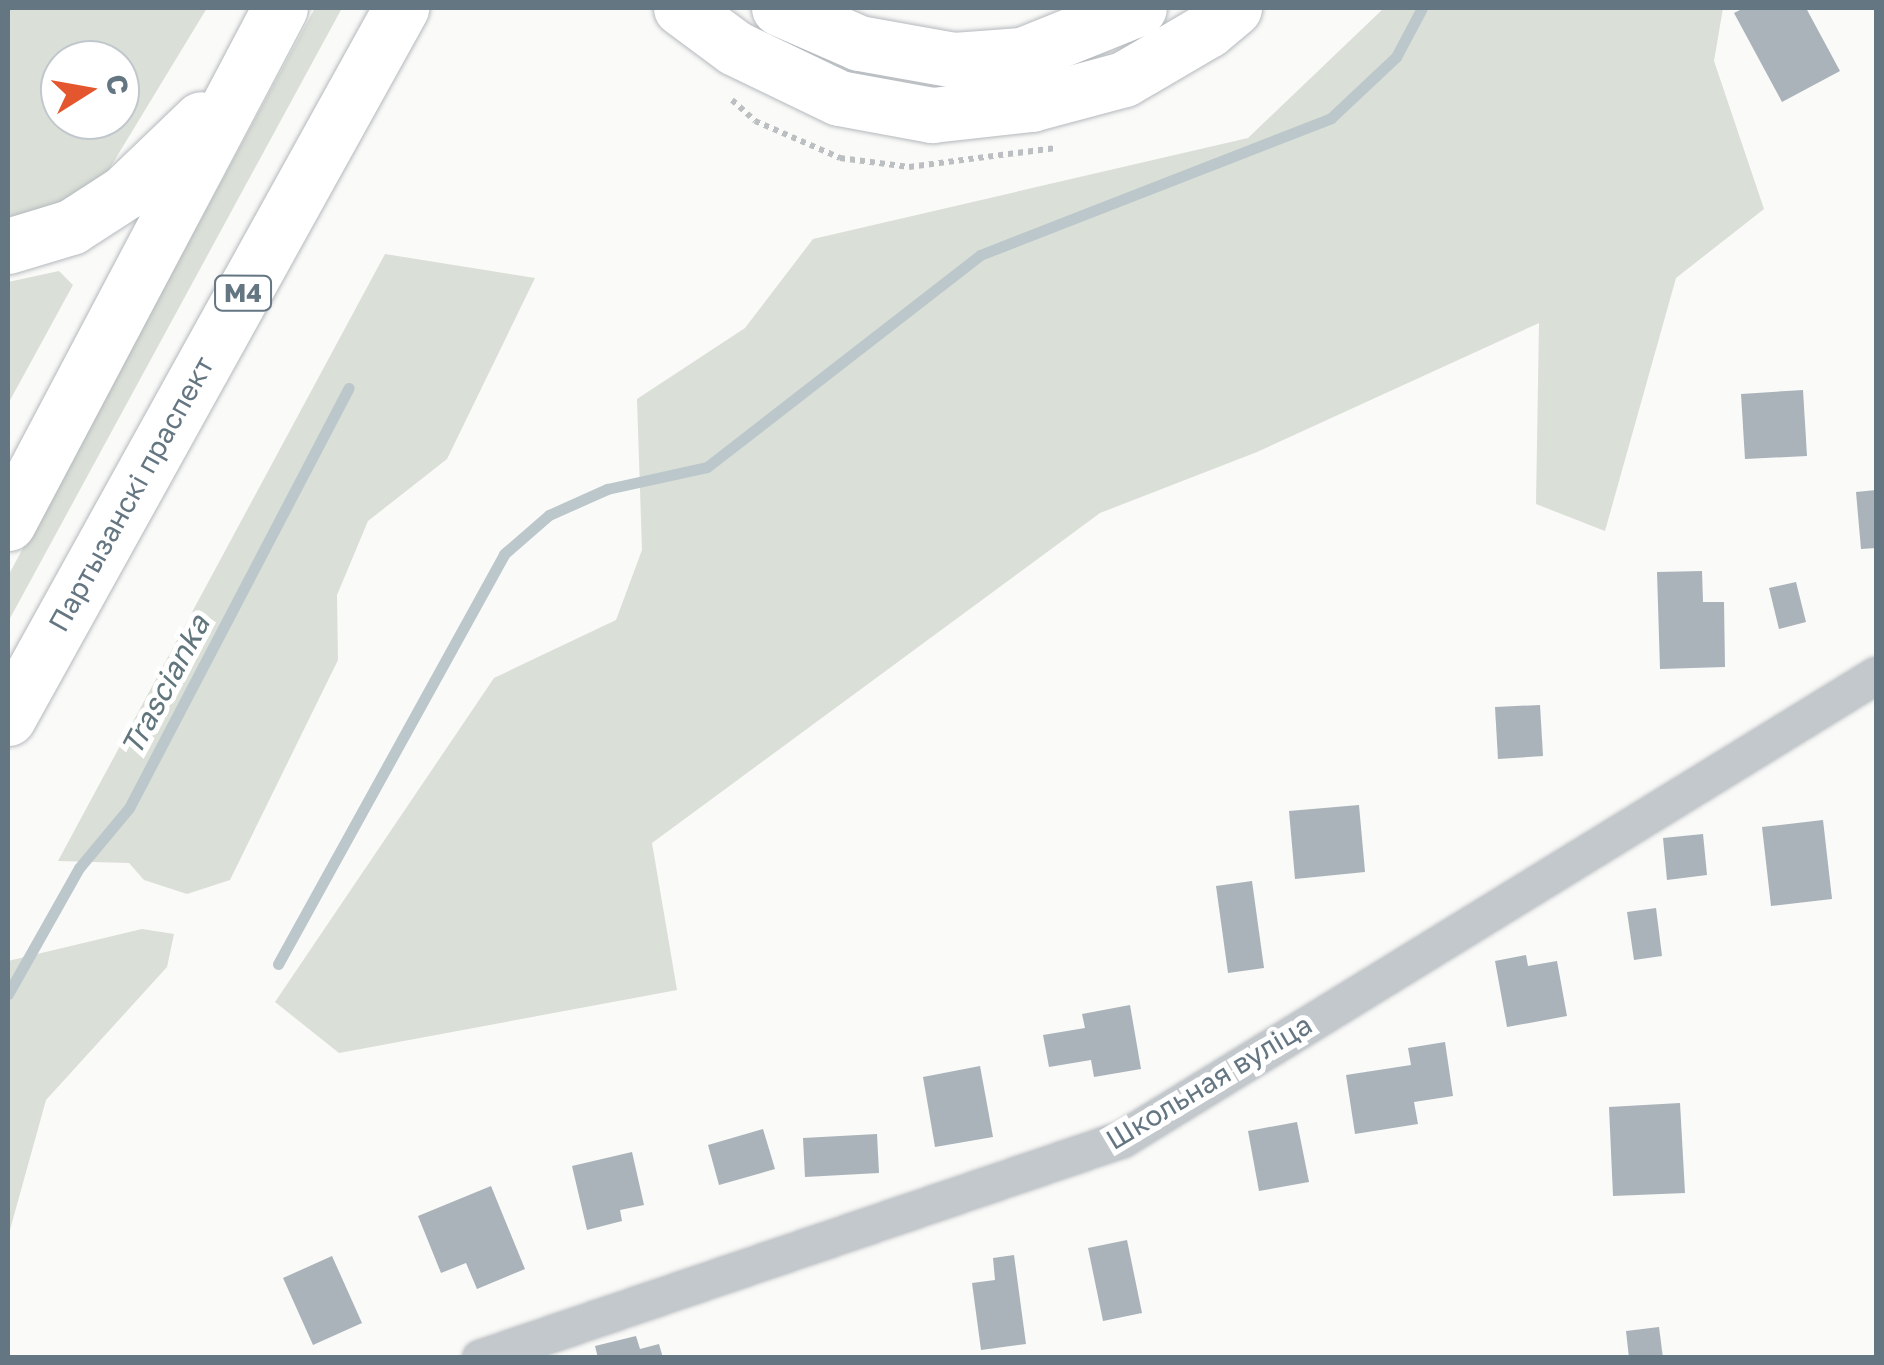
<!DOCTYPE html>
<meta charset="utf-8">
<style>
body{margin:0}
#map{position:relative;width:1884px;height:1365px;overflow:hidden;background:#fafaf8;font-family:"Golos Text",sans-serif}
div>[style]{position:absolute}
.green>*{inset:0;background:#dadfd7}
.stream>*{height:11px;margin:-5.5px;padding:0 5.5px;transform-origin:5.5px;border-radius:5.5px;background:#bbc7cb}
.building>*{inset:0;background:#aab3b9}
.path>*{height:6px;margin-top:-3px;transform-origin:0;background:repeating-linear-gradient(90deg,#bbbfc2 0 5px,transparent 0 10px)}
.roads{filter:drop-shadow(0 0 2px #b4b9bd) drop-shadow(0 0 2px #b4b9bd)}
.street>*{height:35px;margin:-17.5px;padding:0 17.5px;transform-origin:17.5px;border-radius:17.5px;background:#c3c8cc}
.highway>*{height:55px;margin:-27.5px;padding:0 27.5px;transform-origin:27.5px;border-radius:27.5px;background:#fff}
span{translate:-50% -50%;white-space:nowrap;text-align:center;line-height:1.15;-webkit-text-stroke:10px #fff;paint-order:stroke}
.shield-label span{padding:2px 8px;background:#fff;border:2px solid;border-radius:8px;-webkit-text-stroke-width:0}
.shield-label{font-size:25px;color:#657683;font-weight:700}
.street-label{font-size:28px;color:#657683}
.water-label{font-size:30px;color:#60757c;font-style:italic}
.frame{position:absolute;inset:0;border:10px solid #657683;pointer-events:none}
.north{position:absolute;left:40px;top:40px;width:100px;height:100px;box-sizing:border-box;background:#fff;border:2px solid #c1c8cd;border-radius:50%;rotate:79deg;font-size:28px;font-weight:700;line-height:40px;text-align:center;color:#657683}
.north::after{content:'';display:block;margin:auto;width:35px;height:45px;background:#e4572e;clip-path:polygon(50% 0,100% 100%,50% 72%,0 100%)}
</style>
<div id="map">
<div class="green">
<div style="clip-path:polygon(evenodd,8px 8px,207px 8px,108px 171px,61px 210px,8px 227px,8px 8px,60px 60px,120px 60px,120px 120px,60px 120px,60px 60px)"></div>
<div style="clip-path:polygon(315px 8px,342px 8px,8px 622px,8px 576px)"></div>
<div style="clip-path:polygon(1384px 8px,1723px 8px,1714px 61px,1764px 209px,1676px 278px,1605px 531px,1536px 504px,1539px 323px,1257px 452px,1100px 513px,652px 843px,677px 990px,339px 1053px,275px 1002px,494px 678px,616px 620px,642px 550px,637px 399px,745px 328px,813px 239px,1248px 138px)"></div>
<div style="clip-path:polygon(385px 254px,535px 278px,447px 459px,368px 521px,337px 595px,338px 660px,230px 880px,187px 894px,144px 880px,129px 863px,58px 861px)"></div>
<div style="clip-path:polygon(59px 271px,73px 285px,8px 404px,8px 282px)"></div>
<div style="clip-path:polygon(142px 929px,174px 934px,167px 967px,46px 1100px,8px 1237px,8px 961px)"></div>
</div>
<div class="stream">
<div style="left:278px;top:964px;width:468px;rotate:-61.1deg"></div>
<div style="left:504px;top:554px;width:60px;rotate:-40.9deg"></div>
<div style="left:549px;top:515px;width:64px;rotate:-24.1deg"></div>
<div style="left:607px;top:489px;width:102px;rotate:-12.4deg"></div>
<div style="left:707px;top:467px;width:346px;rotate:-37.8deg"></div>
<div style="left:980px;top:255px;width:377px;rotate:-21.3deg"></div>
<div style="left:1331px;top:118px;width:89px;rotate:-43.2deg"></div>
<div style="left:1396px;top:57px;width:55px;rotate:-62deg"></div>
<div style="left:8px;top:994px;width:145px;rotate:-60.6deg"></div>
<div style="left:79px;top:868px;width:78px;rotate:-50.2deg"></div>
<div style="left:129px;top:808px;width:474px;rotate:-62.4deg"></div>
</div>
<div class="building">
<div style="clip-path:polygon(1744px 8px,1806px 8px,1840px 71px,1782px 102px,1734px 13px)"></div>
<div style="clip-path:polygon(1803px 390px,1807px 456px,1745px 459px,1741px 394px)"></div>
<div style="clip-path:polygon(1876px 490px,1876px 548px,1861px 549px,1856px 492px)"></div>
<div style="clip-path:polygon(1702px 571px,1703px 602px,1724px 602px,1725px 667px,1660px 669px,1657px 572px)"></div>
<div style="clip-path:polygon(1796px 582px,1806px 622px,1779px 629px,1769px 588px)"></div>
<div style="clip-path:polygon(1540px 705px,1543px 756px,1498px 759px,1495px 707px)"></div>
<div style="clip-path:polygon(1359px 805px,1365px 872px,1295px 879px,1289px 811px)"></div>
<div style="clip-path:polygon(1823px 820px,1832px 899px,1771px 906px,1762px 827px)"></div>
<div style="clip-path:polygon(1703px 834px,1707px 875px,1667px 880px,1663px 838px)"></div>
<div style="clip-path:polygon(1252px 881px,1264px 968px,1228px 973px,1216px 886px)"></div>
<div style="clip-path:polygon(1656px 908px,1662px 956px,1634px 960px,1627px 912px)"></div>
<div style="clip-path:polygon(1526px 955px,1528px 966px,1557px 961px,1567px 1016px,1507px 1027px,1495px 961px)"></div>
<div style="clip-path:polygon(1130px 1005px,1141px 1069px,1094px 1077px,1091px 1060px,1049px 1067px,1043px 1035px,1085px 1028px,1082px 1014px)"></div>
<div style="clip-path:polygon(1445px 1042px,1453px 1096px,1414px 1102px,1418px 1124px,1355px 1134px,1346px 1075px,1411px 1065px,1408px 1048px)"></div>
<div style="clip-path:polygon(980px 1066px,993px 1137px,935px 1147px,923px 1077px)"></div>
<div style="clip-path:polygon(1680px 1103px,1685px 1193px,1613px 1196px,1609px 1107px)"></div>
<div style="clip-path:polygon(1297px 1122px,1309px 1182px,1259px 1191px,1248px 1131px)"></div>
<div style="clip-path:polygon(763px 1129px,775px 1169px,719px 1185px,708px 1145px)"></div>
<div style="clip-path:polygon(877px 1134px,879px 1173px,805px 1177px,803px 1138px)"></div>
<div style="clip-path:polygon(632px 1152px,644px 1205px,620px 1210px,622px 1221px,587px 1230px,572px 1166px)"></div>
<div style="clip-path:polygon(491px 1186px,525px 1269px,477px 1289px,466px 1263px,441px 1273px,418px 1216px)"></div>
<div style="clip-path:polygon(1127px 1240px,1142px 1313px,1103px 1321px,1088px 1248px)"></div>
<div style="clip-path:polygon(1014px 1255px,1026px 1344px,981px 1350px,972px 1283px,995px 1280px,993px 1258px)"></div>
<div style="clip-path:polygon(332px 1256px,362px 1323px,313px 1345px,283px 1278px)"></div>
<div style="clip-path:polygon(1659px 1327px,1663px 1358px,1629px 1358px,1626px 1331px)"></div>
<div style="clip-path:polygon(636px 1336px,640px 1349px,659px 1344px,663px 1358px,598px 1358px,595px 1346px)"></div>
</div>
<div class="path">
<div style="left:732px;top:100px;width:31px;rotate:42deg"></div>
<div style="left:755px;top:121px;width:93px;rotate:23.5deg"></div>
<div style="left:840px;top:158px;width:70px;rotate:7.4deg"></div>
<div style="left:909px;top:167px;width:148px;rotate:-7.4deg"></div>
</div>
<div class="roads">
<div class="street">
<div style="left:480px;top:1358px;width:678px;rotate:-18.84deg"></div>
<div style="left:1122px;top:1139px;width:885px;rotate:-31.61deg"></div>
</div>
<div class="highway">
<div style="left:681px;top:8px;width:67px;rotate:36.5deg"></div>
<div style="left:735px;top:48px;width:115px;rotate:25.7deg"></div>
<div style="left:839px;top:98px;width:95px;rotate:10.4deg"></div>
<div style="left:932px;top:115px;width:100px;rotate:-6.3deg"></div>
<div style="left:1031px;top:104px;width:96px;rotate:-15deg"></div>
<div style="left:1124px;top:79px;width:97px;rotate:-30.3deg"></div>
<div style="left:1208px;top:30px;width:34px;rotate:-40deg"></div>
<div style="left:779px;top:8px;width:87px;rotate:23.6deg"></div>
<div style="left:859px;top:43px;width:97px;rotate:10.1deg"></div>
<div style="left:954px;top:60px;width:68px;rotate:-4.2deg"></div>
<div style="left:1022px;top:55px;width:126px;rotate:-21.9deg"></div>
<div style="left:8px;top:246px;width:66px;rotate:-16.8deg"></div>
<div style="left:71px;top:227px;width:64px;rotate:-32.9deg"></div>
<div style="left:125px;top:192px;width:105px;rotate:-43.8deg"></div>
<div style="left:8px;top:523px;width:582px;rotate:-62.16deg"></div>
<div style="left:8px;top:718px;width:812px;rotate:-61.03deg"></div>
</div>
</div>
<div class="shield-label">
<span style="left:243px;top:293px">М4</span>
</div>
<div class="street-label">
<span style="left:131px;top:494px;rotate:-61deg">Партызанскі праспект</span>
<span style="left:1209px;top:1082px;rotate:-31deg">Школьная вуліца</span>
</div>
<div class="water-label">
<span style="left:165px;top:685px;rotate:-62deg">Trascianka</span>
</div>
<div class="frame"></div>
<div class="north">С</div>
</div>
